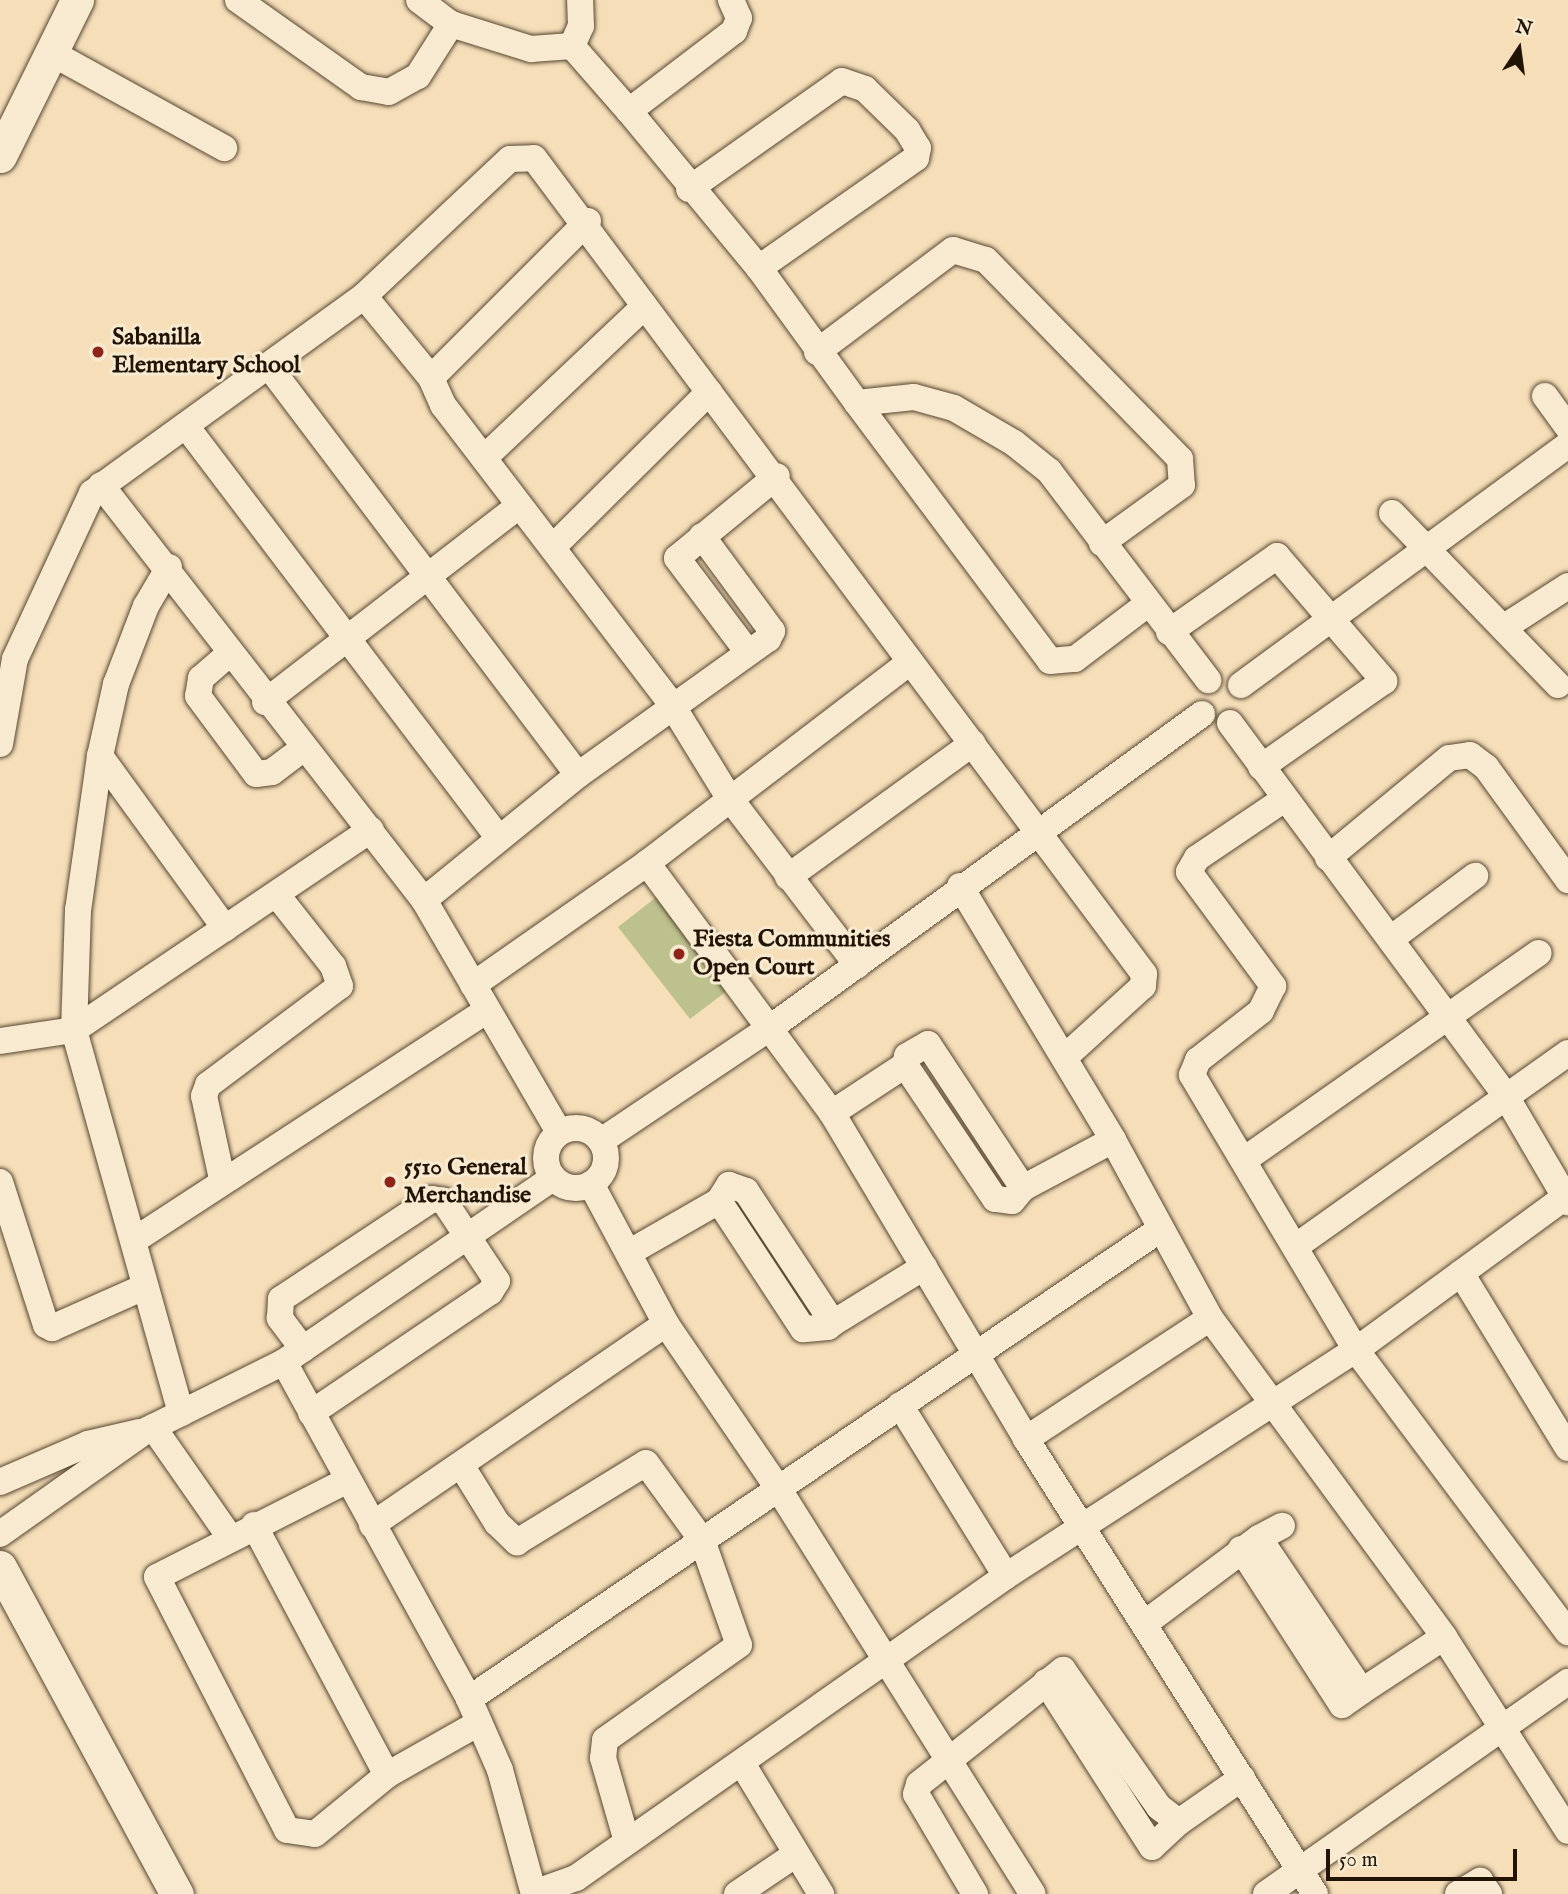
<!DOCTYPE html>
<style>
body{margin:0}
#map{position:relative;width:1568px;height:1894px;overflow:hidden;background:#f5deb8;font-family:"IM FELL English",serif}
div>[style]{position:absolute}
.green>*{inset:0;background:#bdc18e}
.roads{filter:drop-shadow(0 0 2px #564631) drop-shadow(0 0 2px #564631)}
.minor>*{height:26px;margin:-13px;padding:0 13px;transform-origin:13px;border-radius:13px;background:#f8ead1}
.minor>.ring{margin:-13px;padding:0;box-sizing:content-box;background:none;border:26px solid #f8ead1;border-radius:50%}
.tertiary>*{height:33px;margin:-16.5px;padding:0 16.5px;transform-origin:16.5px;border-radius:16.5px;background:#f8ead1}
.dots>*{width:19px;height:19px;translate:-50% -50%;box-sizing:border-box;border:4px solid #f8ead1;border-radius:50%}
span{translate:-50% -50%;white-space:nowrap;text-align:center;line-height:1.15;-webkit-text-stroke:6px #f8ead1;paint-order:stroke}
.poi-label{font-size:24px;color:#211404;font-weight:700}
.left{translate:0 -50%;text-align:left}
.north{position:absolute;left:1484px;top:14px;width:70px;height:70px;-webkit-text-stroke:5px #f8ead1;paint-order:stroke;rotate:13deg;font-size:19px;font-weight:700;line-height:28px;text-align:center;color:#211404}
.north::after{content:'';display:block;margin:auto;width:24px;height:32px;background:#211404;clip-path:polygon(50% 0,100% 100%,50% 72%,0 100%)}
.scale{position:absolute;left:1326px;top:1849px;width:191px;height:32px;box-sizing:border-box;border:4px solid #211404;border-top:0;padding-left:9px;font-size:21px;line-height:24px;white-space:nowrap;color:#211404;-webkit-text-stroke:5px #f8ead1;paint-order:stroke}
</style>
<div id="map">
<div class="green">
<div style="clip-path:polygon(668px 888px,740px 981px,690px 1019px,618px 927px)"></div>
</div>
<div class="roads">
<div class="minor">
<div style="left:238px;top:0;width:151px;rotate:35.3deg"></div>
<div style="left:361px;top:87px;width:28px;rotate:10deg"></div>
<div style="left:389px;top:92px;width:33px;rotate:-29deg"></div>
<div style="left:418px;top:76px;width:62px;rotate:-57.6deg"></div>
<div style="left:419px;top:0;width:40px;rotate:37deg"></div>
<div style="left:451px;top:24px;width:84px;rotate:17.4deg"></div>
<div style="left:531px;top:49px;width:41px;rotate:-4.2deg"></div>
<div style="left:572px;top:46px;width:86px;rotate:48.8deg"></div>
<div style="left:629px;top:111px;width:132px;rotate:-37.3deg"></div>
<div style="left:734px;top:31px;width:14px;rotate:-69deg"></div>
<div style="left:739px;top:18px;width:20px;rotate:-114deg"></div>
<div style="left:572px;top:46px;width:22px;rotate:-66deg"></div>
<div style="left:581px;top:26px;width:26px;rotate:-92deg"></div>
<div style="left:50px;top:52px;width:199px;rotate:28.9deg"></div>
<div style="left:629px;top:111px;width:204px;rotate:50.4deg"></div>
<div style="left:759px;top:268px;width:167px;rotate:54deg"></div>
<div style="left:857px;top:403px;width:57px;rotate:-6deg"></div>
<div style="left:914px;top:397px;width:41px;rotate:15.4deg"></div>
<div style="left:954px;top:408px;width:69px;rotate:30.3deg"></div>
<div style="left:1014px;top:443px;width:45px;rotate:38.7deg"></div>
<div style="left:1049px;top:471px;width:263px;rotate:52.7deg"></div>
<div style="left:689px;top:189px;width:187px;rotate:-35.2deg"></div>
<div style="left:842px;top:81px;width:24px;rotate:19deg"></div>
<div style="left:865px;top:89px;width:59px;rotate:44.3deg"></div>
<div style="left:907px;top:130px;width:21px;rotate:59deg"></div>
<div style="left:918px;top:148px;width:10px;rotate:101deg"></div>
<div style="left:916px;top:158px;width:192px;rotate:145deg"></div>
<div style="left:364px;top:296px;width:106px;rotate:50.7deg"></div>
<div style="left:431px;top:378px;width:30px;rotate:66deg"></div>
<div style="left:443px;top:405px;width:377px;rotate:52.6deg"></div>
<div style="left:672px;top:705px;width:107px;rotate:58.4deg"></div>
<div style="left:728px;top:796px;width:213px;rotate:52.6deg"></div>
<div style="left:817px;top:352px;width:170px;rotate:-36.9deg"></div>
<div style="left:953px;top:250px;width:34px;rotate:17deg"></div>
<div style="left:986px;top:260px;width:278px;rotate:45.7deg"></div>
<div style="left:1180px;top:459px;width:26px;rotate:86deg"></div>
<div style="left:1182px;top:485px;width:99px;rotate:144.1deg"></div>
<div style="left:271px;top:369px;width:509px;rotate:52.9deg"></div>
<div style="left:431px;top:378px;width:222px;rotate:-45deg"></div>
<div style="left:1545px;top:396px;width:39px;rotate:54deg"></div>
<div style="left:857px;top:403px;width:322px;rotate:53.2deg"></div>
<div style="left:1050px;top:661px;width:25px;rotate:-5deg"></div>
<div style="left:1075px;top:659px;width:88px;rotate:-37.1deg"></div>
<div style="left:186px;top:426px;width:516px;rotate:52.8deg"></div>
<div style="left:484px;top:458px;width:221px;rotate:-43.4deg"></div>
<div style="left:101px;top:485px;width:526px;rotate:52.11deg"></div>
<div style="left:424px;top:900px;width:268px;rotate:59.8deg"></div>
<div style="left:1392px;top:513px;width:239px;rotate:46deg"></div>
<div style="left:553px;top:547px;width:220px;rotate:-44.8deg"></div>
<div style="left:169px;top:567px;width:45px;rotate:120.5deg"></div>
<div style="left:146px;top:606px;width:84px;rotate:111deg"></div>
<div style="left:116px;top:684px;width:74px;rotate:102.5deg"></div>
<div style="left:100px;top:756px;width:156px;rotate:98.1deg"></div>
<div style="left:78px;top:910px;width:120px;rotate:91.9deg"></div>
<div style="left:74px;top:1030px;width:398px;rotate:74.4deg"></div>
<div style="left:1506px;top:626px;width:74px;rotate:-32.8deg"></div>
<div style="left:1169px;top:632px;width:132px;rotate:-35.1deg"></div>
<div style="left:1277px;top:556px;width:165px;rotate:49.4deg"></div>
<div style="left:1384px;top:681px;width:150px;rotate:145deg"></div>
<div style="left:747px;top:651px;width:116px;rotate:-127deg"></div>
<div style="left:677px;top:558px;width:129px;rotate:-39.4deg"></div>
<div style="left:229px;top:654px;width:37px;rotate:139deg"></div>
<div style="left:201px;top:678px;width:18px;rotate:99deg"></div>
<div style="left:198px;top:696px;width:97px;rotate:53.4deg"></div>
<div style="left:256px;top:774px;width:16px;rotate:-7deg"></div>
<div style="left:272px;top:772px;width:40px;rotate:-37deg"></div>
<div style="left:1241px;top:685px;width:406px;rotate:-36.3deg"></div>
<div style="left:265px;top:702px;width:321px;rotate:-37.7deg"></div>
<div style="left:1230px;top:723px;width:466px;rotate:53.5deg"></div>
<div style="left:1507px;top:1098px;width:121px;rotate:59.6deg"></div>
<div style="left:0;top:744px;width:86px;rotate:-80deg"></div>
<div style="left:15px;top:659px;width:183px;rotate:-65.1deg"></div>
<div style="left:92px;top:493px;width:336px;rotate:-35.9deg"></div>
<div style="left:364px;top:296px;width:200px;rotate:-43.2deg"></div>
<div style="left:510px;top:159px;width:24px;rotate:-2deg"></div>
<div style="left:534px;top:158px;width:1019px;rotate:53.22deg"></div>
<div style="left:1144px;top:974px;width:12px;rotate:95deg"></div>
<div style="left:1143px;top:986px;width:105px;rotate:137.7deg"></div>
<div style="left:100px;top:756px;width:213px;rotate:54deg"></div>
<div style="left:1283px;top:800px;width:104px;rotate:146deg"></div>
<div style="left:1197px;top:858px;width:16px;rotate:120deg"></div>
<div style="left:1189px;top:872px;width:142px;rotate:53.6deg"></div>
<div style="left:1273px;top:986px;width:28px;rotate:116deg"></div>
<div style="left:1261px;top:1011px;width:80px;rotate:142.1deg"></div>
<div style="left:1198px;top:1060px;width:16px;rotate:112deg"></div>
<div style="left:1192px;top:1075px;width:320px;rotate:59.2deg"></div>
<div style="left:1356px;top:1350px;width:353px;rotate:53.1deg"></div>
<div style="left:1328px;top:858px;width:157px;rotate:-39.6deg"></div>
<div style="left:1449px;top:758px;width:21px;rotate:-8deg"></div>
<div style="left:1470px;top:755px;width:20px;rotate:37deg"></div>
<div style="left:1486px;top:767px;width:140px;rotate:54deg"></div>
<div style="left:647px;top:863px;width:311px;rotate:53.5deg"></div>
<div style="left:832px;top:1113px;width:379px;rotate:59.2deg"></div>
<div style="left:1026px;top:1439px;width:539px;rotate:57.58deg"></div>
<div style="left:788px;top:877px;width:228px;rotate:-35.9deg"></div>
<div style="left:960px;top:886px;width:297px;rotate:58.9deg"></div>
<div style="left:1113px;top:1140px;width:203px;rotate:61.4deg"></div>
<div style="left:1210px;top:1318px;width:396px;rotate:53.7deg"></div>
<div style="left:1444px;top:1637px;width:230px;rotate:57.4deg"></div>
<div style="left:424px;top:900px;width:198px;rotate:-39.1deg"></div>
<div style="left:578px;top:775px;width:234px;rotate:-35.6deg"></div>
<div style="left:768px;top:639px;width:9px;rotate:-63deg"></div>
<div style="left:772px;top:631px;width:118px;rotate:-126.4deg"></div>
<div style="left:1392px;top:938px;width:104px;rotate:-36.8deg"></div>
<div style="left:473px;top:985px;width:213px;rotate:-35deg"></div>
<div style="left:647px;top:863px;width:331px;rotate:-37.4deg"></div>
<div style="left:0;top:1041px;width:75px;rotate:-8.5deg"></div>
<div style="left:74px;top:1030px;width:358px;rotate:-34deg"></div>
<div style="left:928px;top:1044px;width:173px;rotate:56.6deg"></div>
<div style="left:1023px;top:1188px;width:17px;rotate:130deg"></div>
<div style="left:1012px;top:1201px;width:17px;rotate:-173deg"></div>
<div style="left:995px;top:1199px;width:161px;rotate:-123.9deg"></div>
<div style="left:905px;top:1065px;width:9px;rotate:-77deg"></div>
<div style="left:907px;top:1056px;width:24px;rotate:-30deg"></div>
<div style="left:832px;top:1113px;width:87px;rotate:-33.3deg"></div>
<div class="ring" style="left:546px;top:1128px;width:34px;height:34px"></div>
<div style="left:601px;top:1141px;width:203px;rotate:-33.8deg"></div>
<div style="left:770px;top:1028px;width:534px;rotate:-36.01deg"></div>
<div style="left:1244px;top:1160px;width:360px;rotate:-35.1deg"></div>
<div style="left:222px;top:1179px;width:85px;rotate:-102.2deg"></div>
<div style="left:204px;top:1096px;width:12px;rotate:-70deg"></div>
<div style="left:208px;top:1085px;width:165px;rotate:-36.9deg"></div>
<div style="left:340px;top:986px;width:21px;rotate:-109deg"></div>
<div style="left:333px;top:966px;width:90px;rotate:-128.3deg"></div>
<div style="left:0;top:1182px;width:150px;rotate:72.2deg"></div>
<div style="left:46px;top:1325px;width:7px;rotate:27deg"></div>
<div style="left:52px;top:1328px;width:101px;rotate:-24deg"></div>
<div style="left:591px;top:1184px;width:159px;rotate:61.8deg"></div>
<div style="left:666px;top:1324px;width:199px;rotate:55.7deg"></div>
<div style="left:778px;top:1488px;width:479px;rotate:57.9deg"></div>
<div style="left:729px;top:1185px;width:18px;rotate:19deg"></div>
<div style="left:746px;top:1191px;width:158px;rotate:56.6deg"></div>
<div style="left:833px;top:1323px;width:6px;rotate:141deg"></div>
<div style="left:828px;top:1327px;width:25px;rotate:175deg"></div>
<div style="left:803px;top:1329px;width:153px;rotate:-123.3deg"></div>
<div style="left:719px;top:1201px;width:19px;rotate:-58deg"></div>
<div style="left:1023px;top:1188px;width:102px;rotate:-28.1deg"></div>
<div style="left:136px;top:1239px;width:415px;rotate:-33.1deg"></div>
<div style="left:1295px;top:1247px;width:335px;rotate:-35.4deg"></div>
<div style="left:630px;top:1252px;width:103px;rotate:-29.8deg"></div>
<div style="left:1461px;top:1273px;width:205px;rotate:58.6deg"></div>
<div style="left:833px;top:1323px;width:107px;rotate:-31.6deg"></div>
<div style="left:303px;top:1349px;width:39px;rotate:-127deg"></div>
<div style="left:280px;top:1318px;width:19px;rotate:-87deg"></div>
<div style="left:281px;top:1299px;width:181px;rotate:-33.5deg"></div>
<div style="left:432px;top:1199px;width:12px;rotate:9deg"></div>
<div style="left:444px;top:1201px;width:96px;rotate:56.5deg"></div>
<div style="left:497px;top:1281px;width:13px;rotate:122deg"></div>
<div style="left:490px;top:1292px;width:216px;rotate:145.9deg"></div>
<div style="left:284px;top:1362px;width:384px;rotate:61.2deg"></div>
<div style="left:469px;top:1699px;width:77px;rotate:66.4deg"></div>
<div style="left:500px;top:1770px;width:129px;rotate:74.7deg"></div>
<div style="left:900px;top:1405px;width:201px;rotate:58.2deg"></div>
<div style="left:153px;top:1427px;width:133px;rotate:55.1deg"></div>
<div style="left:1026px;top:1439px;width:220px;rotate:-33.3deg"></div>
<div style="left:461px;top:1465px;width:68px;rotate:58.2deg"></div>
<div style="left:497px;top:1523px;width:28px;rotate:44deg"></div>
<div style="left:517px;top:1542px;width:151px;rotate:-31.5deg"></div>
<div style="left:646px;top:1463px;width:95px;rotate:54deg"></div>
<div style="left:702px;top:1540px;width:111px;rotate:70.6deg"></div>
<div style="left:739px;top:1645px;width:164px;rotate:144.7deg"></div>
<div style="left:605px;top:1740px;width:18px;rotate:96deg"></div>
<div style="left:603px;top:1758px;width:83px;rotate:74deg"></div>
<div style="left:348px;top:1480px;width:214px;rotate:153.1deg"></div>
<div style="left:157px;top:1577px;width:284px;rotate:62.8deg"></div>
<div style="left:287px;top:1830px;width:28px;rotate:8deg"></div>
<div style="left:315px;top:1834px;width:93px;rotate:-39.3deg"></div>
<div style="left:387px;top:1775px;width:106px;rotate:-29.5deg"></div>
<div style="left:0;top:1482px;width:96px;rotate:-23.4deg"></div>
<div style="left:88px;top:1444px;width:52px;rotate:-13.2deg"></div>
<div style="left:254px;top:1525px;width:283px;rotate:62deg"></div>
<div style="left:372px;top:1525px;width:356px;rotate:-34.4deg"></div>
<div style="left:0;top:1534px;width:180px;rotate:-35.3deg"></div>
<div style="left:147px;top:1430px;width:153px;rotate:-26.4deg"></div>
<div style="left:284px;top:1362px;width:326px;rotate:-34.4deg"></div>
<div style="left:1259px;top:1538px;width:26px;rotate:-28deg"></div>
<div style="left:1241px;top:1549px;width:186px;rotate:57.1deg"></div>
<div style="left:1342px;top:1705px;width:24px;rotate:-35deg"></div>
<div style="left:1144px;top:1624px;width:144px;rotate:-36.8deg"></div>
<div style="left:1259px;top:1538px;width:184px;rotate:56.1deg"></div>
<div style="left:1362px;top:1691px;width:98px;rotate:-33.4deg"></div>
<div style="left:1046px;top:1682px;width:196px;rotate:57.3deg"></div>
<div style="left:1152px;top:1847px;width:37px;rotate:-43deg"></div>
<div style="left:469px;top:1699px;width:834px;rotate:-34.2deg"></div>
<div style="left:743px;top:1765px;width:151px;rotate:58.8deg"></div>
<div style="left:534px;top:1893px;width:45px;rotate:-19.7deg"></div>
<div style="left:576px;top:1878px;width:525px;rotate:-35.08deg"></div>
<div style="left:1006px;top:1576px;width:417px;rotate:-32.9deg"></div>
<div style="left:1356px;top:1350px;width:263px;rotate:-36.2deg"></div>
<div style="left:737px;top:1894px;width:71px;rotate:-34.1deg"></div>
<div style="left:975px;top:1894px;width:116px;rotate:-120.5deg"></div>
<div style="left:916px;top:1794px;width:10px;rotate:-73deg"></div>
<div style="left:919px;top:1784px;width:184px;rotate:-38.4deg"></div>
<div style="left:1063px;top:1670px;width:167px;rotate:55deg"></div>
<div style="left:1159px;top:1807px;width:25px;rotate:37deg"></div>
<div style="left:1179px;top:1822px;width:77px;rotate:-34.9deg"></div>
<div style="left:1266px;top:1894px;width:369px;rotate:-35.1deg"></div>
<div style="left:1458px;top:1894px;width:26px;rotate:-31deg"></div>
<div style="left:1480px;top:1881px;width:16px;rotate:55deg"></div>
</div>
<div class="tertiary">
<div style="left:0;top:156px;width:174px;rotate:-63.7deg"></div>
<div style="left:0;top:1567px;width:372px;rotate:61.6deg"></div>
</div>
</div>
<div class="dots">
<div style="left:98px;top:352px;background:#8f2418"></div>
<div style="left:679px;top:954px;background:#8f2418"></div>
<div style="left:390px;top:1182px;background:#8f2418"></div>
</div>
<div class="poi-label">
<span class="left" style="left:112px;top:352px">Sabanilla<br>Elementary School</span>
<span class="left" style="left:693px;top:954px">Fiesta Communities<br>Open Court</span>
<span class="left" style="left:404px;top:1182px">5510 General<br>Merchandise</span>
</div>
<div class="north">N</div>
<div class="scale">50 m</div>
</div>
